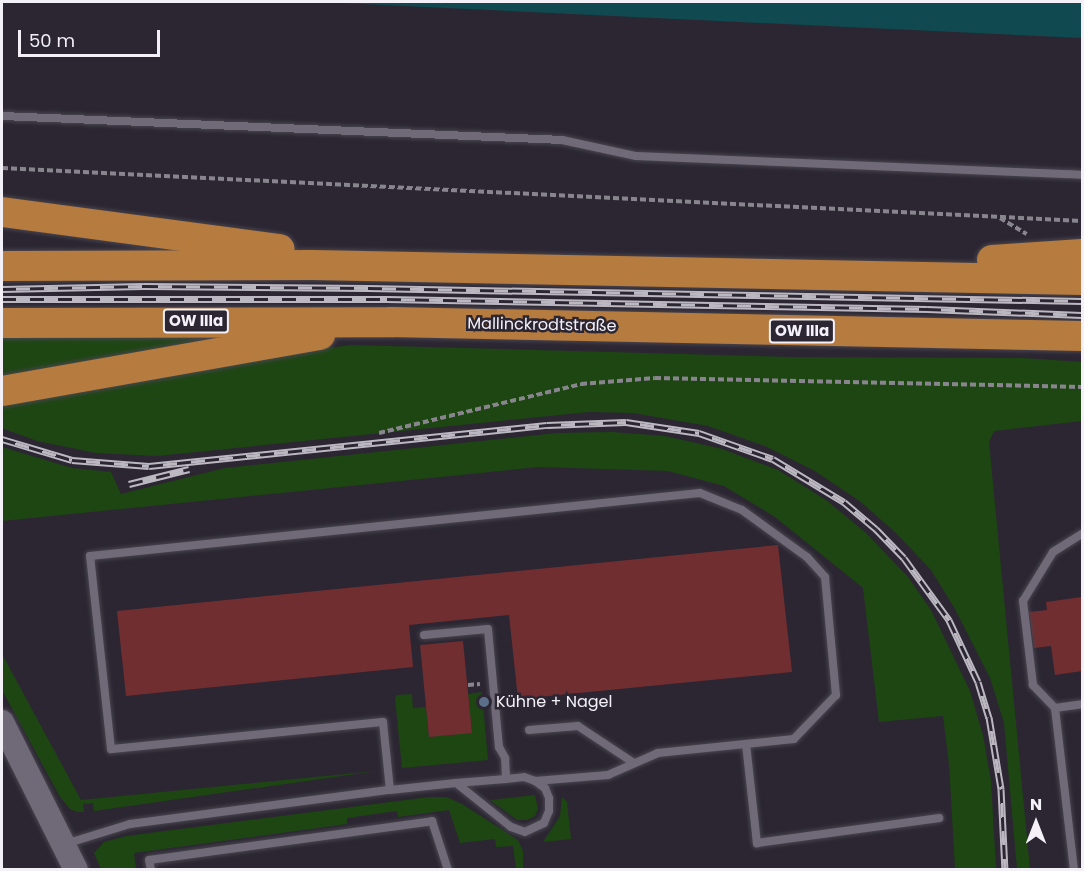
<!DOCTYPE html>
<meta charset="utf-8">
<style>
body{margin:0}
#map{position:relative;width:1084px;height:871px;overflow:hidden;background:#2b2632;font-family:Poppins,sans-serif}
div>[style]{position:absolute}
.green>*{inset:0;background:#1e4613}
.water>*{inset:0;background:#10494f}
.building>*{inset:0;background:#712e31}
.path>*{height:4px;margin-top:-2px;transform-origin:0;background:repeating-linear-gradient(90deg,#89858f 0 6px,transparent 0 9px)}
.roads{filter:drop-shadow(0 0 2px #49454f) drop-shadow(0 0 2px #49454f)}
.lane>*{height:8px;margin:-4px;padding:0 4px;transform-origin:4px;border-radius:4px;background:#706a78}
.secondary>*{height:24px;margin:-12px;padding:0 12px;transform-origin:12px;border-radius:12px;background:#706a78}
.highway>*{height:30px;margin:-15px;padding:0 15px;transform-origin:15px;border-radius:15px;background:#b67b3e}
.rail>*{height:7px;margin-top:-3.5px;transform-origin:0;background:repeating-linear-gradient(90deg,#2b2632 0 14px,#bcb8c2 0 28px);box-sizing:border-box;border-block:2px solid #bcb8c2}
.dots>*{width:16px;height:16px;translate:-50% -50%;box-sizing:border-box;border:3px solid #2b2632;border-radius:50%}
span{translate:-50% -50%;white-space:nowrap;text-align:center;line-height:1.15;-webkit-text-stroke:5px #2b2632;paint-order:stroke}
.shield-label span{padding:2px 4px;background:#2b2632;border:2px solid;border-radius:4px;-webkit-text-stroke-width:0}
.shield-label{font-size:15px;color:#f3f0f8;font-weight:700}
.street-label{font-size:16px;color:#f3f0f8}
.poi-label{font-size:16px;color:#f3f0f8}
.left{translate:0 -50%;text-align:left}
.frame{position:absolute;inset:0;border:3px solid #f3f0f8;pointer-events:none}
.north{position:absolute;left:1006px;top:793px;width:60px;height:60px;-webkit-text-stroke:4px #2b2632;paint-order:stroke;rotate:0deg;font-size:16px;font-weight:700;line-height:24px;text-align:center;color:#f3f0f8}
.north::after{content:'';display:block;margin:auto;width:21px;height:27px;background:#f3f0f8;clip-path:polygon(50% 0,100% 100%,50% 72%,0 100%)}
.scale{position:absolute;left:18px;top:30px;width:142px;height:27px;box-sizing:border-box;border:3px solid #f3f0f8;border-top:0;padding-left:8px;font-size:18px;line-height:21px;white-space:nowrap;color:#f3f0f8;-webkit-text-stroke:4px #2b2632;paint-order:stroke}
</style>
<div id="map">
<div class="green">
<div style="clip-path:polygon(258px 335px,2px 383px,2px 338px)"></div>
<div style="clip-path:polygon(352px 345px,790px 357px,1023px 358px,1082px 362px,1082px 421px,994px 431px,989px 442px,1030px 869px,1017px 869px,1004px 723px,990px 678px,955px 609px,931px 570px,896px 533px,861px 502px,815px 471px,765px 446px,708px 426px,633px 413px,589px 412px,157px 456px,96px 453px,37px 441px,2px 428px,2px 402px,284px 353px)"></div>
<div style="clip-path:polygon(612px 432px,665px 436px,722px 449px,778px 470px,826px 500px,866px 533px,908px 577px,931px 610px,970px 691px,983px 735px,991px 781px,996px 869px,955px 869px,949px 764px,943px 716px,879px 722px,863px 588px,775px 517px,724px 486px,668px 471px,539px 467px,2px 521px,2px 447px,72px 468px,111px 472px,121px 494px,225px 468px,557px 433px)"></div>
<div style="clip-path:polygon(2px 654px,81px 800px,377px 771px,94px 811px,93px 803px,83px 804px,84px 812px,77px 812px,70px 809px,60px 797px,2px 690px)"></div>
<div style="clip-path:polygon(482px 692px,488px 760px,402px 768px,395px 698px,397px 695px,412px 694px,413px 708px,426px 707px,429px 737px,472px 732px,468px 694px)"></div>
<div style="clip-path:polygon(535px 795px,538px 809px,535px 816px,527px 820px,517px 820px,490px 800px)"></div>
<div style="clip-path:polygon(429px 797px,446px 797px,462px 804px,518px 840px,523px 851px,523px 869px,516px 869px,513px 846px,496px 847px,495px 839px,460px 843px,449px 810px,398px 817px,397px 811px,347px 818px,347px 824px,134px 853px,136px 869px,101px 869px,94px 853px,104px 842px,126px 836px)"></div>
<div style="clip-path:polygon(562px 797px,567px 802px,571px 839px,543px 842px,560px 816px)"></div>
</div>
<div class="water">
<div style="clip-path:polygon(320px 2px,1082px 2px,1082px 38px,697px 20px)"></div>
</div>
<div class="building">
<div style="clip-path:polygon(778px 545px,792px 672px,518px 699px,509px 615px,409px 625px,413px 667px,126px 696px,117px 611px)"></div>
<div style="clip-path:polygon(1082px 597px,1082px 671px,1055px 675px,1051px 646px,1034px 648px,1029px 612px,1047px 610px,1046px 602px)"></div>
<div style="clip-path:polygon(463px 641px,472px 733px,429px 737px,420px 645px)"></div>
</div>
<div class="path">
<div style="left:2px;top:168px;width:1081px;rotate:2.81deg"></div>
<div style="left:1000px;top:218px;width:31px;rotate:31deg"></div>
<div style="left:379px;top:433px;width:208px;rotate:-13.6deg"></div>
<div style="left:581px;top:384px;width:74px;rotate:-4.6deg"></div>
<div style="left:655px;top:378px;width:427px;rotate:1.2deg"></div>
<div style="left:468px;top:685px;width:12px;rotate:-5deg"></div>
</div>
<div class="roads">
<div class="lane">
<div style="left:2px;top:116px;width:561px;rotate:2.45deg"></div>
<div style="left:562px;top:140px;width:76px;rotate:12.2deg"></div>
<div style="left:636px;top:156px;width:445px;rotate:2.4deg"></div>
<div style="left:424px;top:635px;width:64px;rotate:-5.4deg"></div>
<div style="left:488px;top:629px;width:119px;rotate:84.7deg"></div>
<div style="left:499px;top:747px;width:13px;rotate:61deg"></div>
<div style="left:505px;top:758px;width:21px;rotate:87deg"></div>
<div style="left:1055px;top:708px;width:32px;rotate:-134deg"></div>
<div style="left:1033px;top:685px;width:85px;rotate:-96.8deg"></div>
<div style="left:1023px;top:601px;width:57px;rotate:-58.5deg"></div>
<div style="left:1053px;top:552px;width:34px;rotate:-32deg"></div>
<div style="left:529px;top:730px;width:49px;rotate:-4.7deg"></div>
<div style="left:578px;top:726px;width:67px;rotate:33.5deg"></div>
<div style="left:746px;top:744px;width:100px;rotate:83.7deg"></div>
<div style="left:757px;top:843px;width:184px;rotate:-7.8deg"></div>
<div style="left:390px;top:790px;width:68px;rotate:-95.9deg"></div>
<div style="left:383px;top:722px;width:273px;rotate:174.3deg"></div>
<div style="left:111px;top:749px;width:194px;rotate:-96.2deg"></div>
<div style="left:90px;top:556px;width:613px;rotate:-5.9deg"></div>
<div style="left:700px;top:493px;width:45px;rotate:22deg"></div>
<div style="left:742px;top:510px;width:80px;rotate:35.9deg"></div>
<div style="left:807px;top:557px;width:27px;rotate:48deg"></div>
<div style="left:825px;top:577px;width:119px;rotate:84.7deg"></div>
<div style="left:836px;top:695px;width:61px;rotate:133.7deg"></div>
<div style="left:794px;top:739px;width:137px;rotate:174.1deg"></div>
<div style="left:658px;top:753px;width:55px;rotate:156.3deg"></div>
<div style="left:608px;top:775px;width:73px;rotate:175.3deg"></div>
<div style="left:65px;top:844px;width:68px;rotate:-17.1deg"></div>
<div style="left:130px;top:824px;width:262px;rotate:-7.5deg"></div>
<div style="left:390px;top:790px;width:66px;rotate:-6.1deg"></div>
<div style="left:456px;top:783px;width:50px;rotate:-4.6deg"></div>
<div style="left:506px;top:779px;width:18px;rotate:-6deg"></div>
<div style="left:524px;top:777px;width:12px;rotate:20deg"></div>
<div style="left:535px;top:781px;width:12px;rotate:35deg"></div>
<div style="left:545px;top:788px;width:11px;rotate:68deg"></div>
<div style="left:549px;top:798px;width:13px;rotate:90deg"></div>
<div style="left:549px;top:811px;width:13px;rotate:113deg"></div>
<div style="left:544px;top:823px;width:21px;rotate:155deg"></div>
<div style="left:525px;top:832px;width:15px;rotate:-160deg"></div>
<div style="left:511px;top:827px;width:70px;rotate:-141.3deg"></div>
<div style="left:151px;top:870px;width:10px;rotate:-101deg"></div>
<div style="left:149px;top:860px;width:286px;rotate:-7.8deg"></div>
<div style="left:432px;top:821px;width:52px;rotate:71.9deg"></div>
<div style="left:1074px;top:870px;width:163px;rotate:-96.7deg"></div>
<div style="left:1055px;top:708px;width:27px;rotate:-8deg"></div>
</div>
<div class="secondary">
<div style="left:2px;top:722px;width:165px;rotate:63.4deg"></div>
</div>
<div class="highway">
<div style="left:2px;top:212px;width:280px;rotate:7.6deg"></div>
<div style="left:992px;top:260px;width:90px;rotate:-3.8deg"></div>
<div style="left:2px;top:266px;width:311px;rotate:-0.2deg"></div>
<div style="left:313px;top:265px;width:769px;rotate:1.12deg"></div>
<div style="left:2px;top:323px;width:389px;rotate:-0.1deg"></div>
<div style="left:391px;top:322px;width:691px;rotate:1.16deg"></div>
<div style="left:2px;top:391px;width:323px;rotate:-10deg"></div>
</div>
</div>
<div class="rail">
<div style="left:2px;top:289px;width:142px;rotate:-1.2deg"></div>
<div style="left:144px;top:286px;width:224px;rotate:0.5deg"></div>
<div style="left:368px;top:288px;width:714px;rotate:1.04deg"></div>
<div style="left:2px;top:299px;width:385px"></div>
<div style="left:387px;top:299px;width:540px;rotate:1.06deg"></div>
<div style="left:927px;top:309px;width:155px;rotate:2.2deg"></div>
<div style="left:2px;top:439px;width:73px;rotate:16.7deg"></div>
<div style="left:72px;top:460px;width:77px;rotate:4.5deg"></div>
<div style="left:149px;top:466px;width:400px;rotate:-5.9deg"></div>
<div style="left:547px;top:425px;width:79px;rotate:-2.2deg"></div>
<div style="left:626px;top:422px;width:74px;rotate:8.6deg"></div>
<div style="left:699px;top:433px;width:78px;rotate:19.4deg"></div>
<div style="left:773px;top:459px;width:83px;rotate:31.2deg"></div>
<div style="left:844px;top:502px;width:42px;rotate:40.2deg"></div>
<div style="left:876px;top:529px;width:40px;rotate:46deg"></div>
<div style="left:904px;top:558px;width:77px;rotate:54deg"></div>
<div style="left:949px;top:620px;width:68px;rotate:64.9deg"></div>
<div style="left:978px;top:682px;width:37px;rotate:73deg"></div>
<div style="left:989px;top:717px;width:73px;rotate:80.5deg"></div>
<div style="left:1001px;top:789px;width:81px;rotate:87.2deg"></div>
<div style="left:129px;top:484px;width:62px;rotate:-14deg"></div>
</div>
<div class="dots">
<div style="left:484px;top:702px;background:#5c6f8a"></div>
</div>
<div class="shield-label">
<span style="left:196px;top:321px">OW IIIa</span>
<span style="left:802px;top:331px">OW IIIa</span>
</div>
<div class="street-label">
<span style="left:542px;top:325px;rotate:1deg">Mallinckrodtstraße</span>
</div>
<div class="poi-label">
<span class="left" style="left:496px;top:702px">Kühne + Nagel</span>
</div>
<div class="frame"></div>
<div class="north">N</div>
<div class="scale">50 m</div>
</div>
